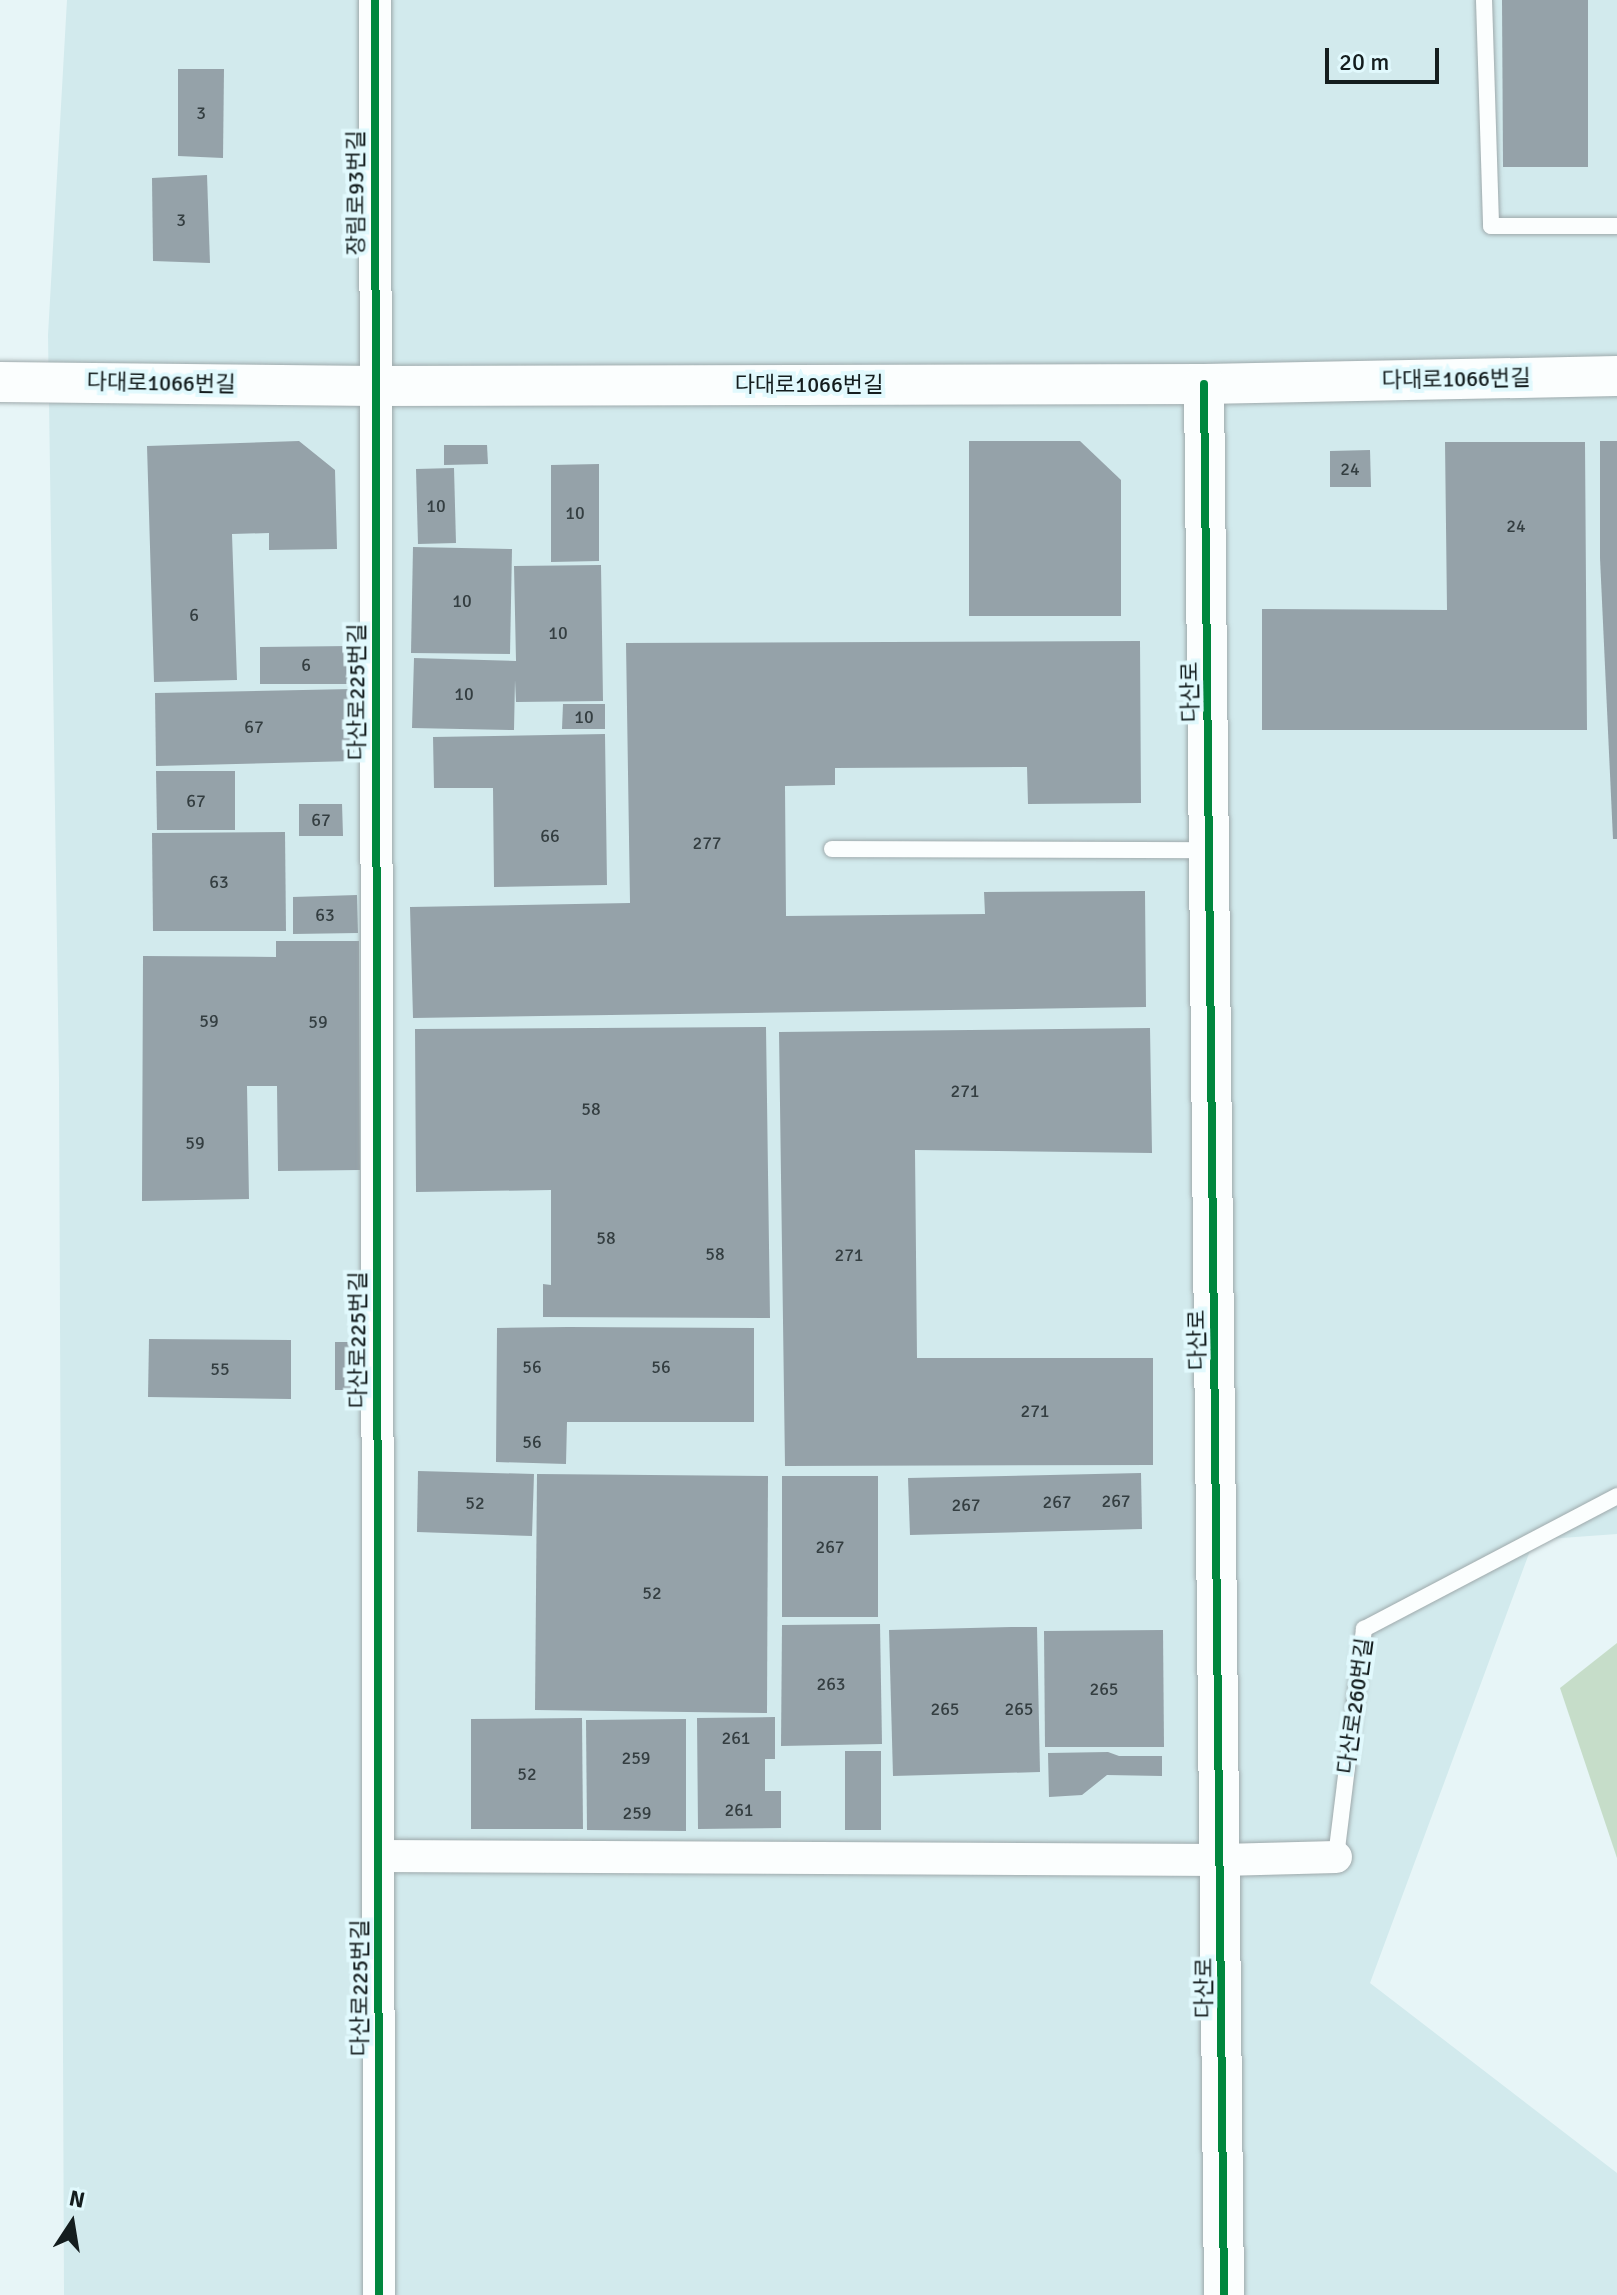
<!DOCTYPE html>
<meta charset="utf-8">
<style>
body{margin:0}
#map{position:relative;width:1617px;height:2295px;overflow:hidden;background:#e7f5f7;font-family:Signika,"Noto Sans KR",sans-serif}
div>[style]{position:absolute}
.built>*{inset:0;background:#d2eaed}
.forest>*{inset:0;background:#c6ddc9}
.building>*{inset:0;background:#95a2a9}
.roads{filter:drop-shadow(0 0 2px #9ea9ab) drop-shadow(0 0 2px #9ea9ab)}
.service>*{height:16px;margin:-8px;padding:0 8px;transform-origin:8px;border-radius:8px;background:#fbfefe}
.minor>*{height:32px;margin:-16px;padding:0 16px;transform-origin:16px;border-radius:16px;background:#fbfefe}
.tertiary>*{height:40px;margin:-20px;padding:0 20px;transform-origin:20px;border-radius:20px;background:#fbfefe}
.cycleway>*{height:8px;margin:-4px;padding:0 4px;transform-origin:4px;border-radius:4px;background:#00873e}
span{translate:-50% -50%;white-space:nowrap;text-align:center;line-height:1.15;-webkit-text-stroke:8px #e1f9fd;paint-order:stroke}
.number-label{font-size:18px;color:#343e41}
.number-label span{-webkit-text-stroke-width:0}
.street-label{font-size:22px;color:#141d1e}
.north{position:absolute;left:32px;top:2183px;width:80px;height:80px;-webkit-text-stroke:6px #e1f9fd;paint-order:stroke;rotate:12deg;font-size:22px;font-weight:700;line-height:32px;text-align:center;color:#141d1e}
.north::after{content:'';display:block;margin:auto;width:28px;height:36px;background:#141d1e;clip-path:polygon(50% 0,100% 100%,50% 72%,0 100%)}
.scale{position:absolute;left:1325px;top:48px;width:114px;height:36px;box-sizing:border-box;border:4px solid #141d1e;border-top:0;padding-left:10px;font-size:24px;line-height:28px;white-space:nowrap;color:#141d1e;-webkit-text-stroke:6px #e1f9fd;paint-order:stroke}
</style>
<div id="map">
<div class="built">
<div style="clip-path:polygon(67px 0,1617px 0,1617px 1534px,1534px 1540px,1370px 1983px,1617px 2173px,1617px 2295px,64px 2295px,59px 1079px,48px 335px)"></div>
</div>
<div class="forest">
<div style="clip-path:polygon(1617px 1643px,1617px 1858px,1560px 1688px)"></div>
</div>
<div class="building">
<div style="clip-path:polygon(1502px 0,1588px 0,1588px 167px,1503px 167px)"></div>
<div style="clip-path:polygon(178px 69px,224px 69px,223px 158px,178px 156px)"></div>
<div style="clip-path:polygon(207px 175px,210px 263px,153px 261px,152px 178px)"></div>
<div style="clip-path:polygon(299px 441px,335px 470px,337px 549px,269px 550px,269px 533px,232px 534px,237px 680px,154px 682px,147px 446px)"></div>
<div style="clip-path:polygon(969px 441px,1080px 441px,1121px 480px,1121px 616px,969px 616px)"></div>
<div style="clip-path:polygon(1600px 441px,1617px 441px,1617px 839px,1613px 839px,1600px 558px)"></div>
<div style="clip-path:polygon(1445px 442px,1585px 442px,1587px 730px,1262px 730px,1262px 609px,1447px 610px)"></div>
<div style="clip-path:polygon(444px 445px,487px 445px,488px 464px,444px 465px)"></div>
<div style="clip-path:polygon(1370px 450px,1371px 487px,1330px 487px,1330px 451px)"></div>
<div style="clip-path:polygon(599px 464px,599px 561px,551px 562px,551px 465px)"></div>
<div style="clip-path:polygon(454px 468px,456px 543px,418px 544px,416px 469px)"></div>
<div style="clip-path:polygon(413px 547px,512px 549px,510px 654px,411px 653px)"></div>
<div style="clip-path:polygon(601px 565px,603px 701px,516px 702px,515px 680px,514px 730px,412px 728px,414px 658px,516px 661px,514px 566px)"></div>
<div style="clip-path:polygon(1140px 641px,1141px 803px,1028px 804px,1027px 767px,835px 768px,835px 785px,785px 786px,786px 916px,985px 914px,984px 892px,1145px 891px,1146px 1007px,413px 1018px,410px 907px,630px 903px,626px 643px)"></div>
<div style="clip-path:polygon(351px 646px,352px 684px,260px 684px,260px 647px)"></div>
<div style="clip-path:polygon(352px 689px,354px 761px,156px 766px,155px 693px)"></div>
<div style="clip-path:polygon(563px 704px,605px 704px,605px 729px,562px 729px)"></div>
<div style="clip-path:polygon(605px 734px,607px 885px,494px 887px,493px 788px,434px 788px,433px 737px)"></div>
<div style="clip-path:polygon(156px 771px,235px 771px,235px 830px,157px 830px)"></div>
<div style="clip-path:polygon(299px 804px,342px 804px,343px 836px,299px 836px)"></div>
<div style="clip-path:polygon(285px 832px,286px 931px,153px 931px,152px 833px)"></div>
<div style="clip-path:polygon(357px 895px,358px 933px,293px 934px,293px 897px)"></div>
<div style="clip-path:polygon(276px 941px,359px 941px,360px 1170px,278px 1171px,277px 1086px,247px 1086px,249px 1199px,142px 1201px,143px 956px,276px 957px)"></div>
<div style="clip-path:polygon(766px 1027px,770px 1318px,543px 1317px,543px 1284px,551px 1285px,551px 1190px,416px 1192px,415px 1029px)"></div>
<div style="clip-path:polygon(1150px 1028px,1152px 1153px,915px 1150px,917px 1358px,1153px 1358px,1153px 1465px,785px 1466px,779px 1032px)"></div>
<div style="clip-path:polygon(568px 1327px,754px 1328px,754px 1422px,567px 1422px,566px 1464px,496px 1462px,497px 1328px)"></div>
<div style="clip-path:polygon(149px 1339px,291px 1340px,291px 1399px,148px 1397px)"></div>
<div style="clip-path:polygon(335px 1342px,360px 1342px,360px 1390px,335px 1390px)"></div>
<div style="clip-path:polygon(418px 1471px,534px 1474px,532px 1536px,417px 1532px)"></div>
<div style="clip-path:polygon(1141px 1473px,1142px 1529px,910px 1535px,908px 1478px)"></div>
<div style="clip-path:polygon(537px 1474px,768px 1476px,767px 1713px,535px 1710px)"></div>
<div style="clip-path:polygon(782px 1476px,878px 1476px,878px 1617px,782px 1617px)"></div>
<div style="clip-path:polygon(880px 1624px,882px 1744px,781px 1746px,782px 1625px)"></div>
<div style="clip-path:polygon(1011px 1627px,1037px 1627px,1040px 1772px,893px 1776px,889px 1630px)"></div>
<div style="clip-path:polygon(1163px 1630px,1164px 1747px,1045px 1747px,1044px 1631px)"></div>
<div style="clip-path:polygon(775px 1717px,775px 1759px,765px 1759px,765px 1791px,781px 1791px,781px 1828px,698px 1829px,697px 1718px)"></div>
<div style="clip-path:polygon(582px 1718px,583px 1829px,471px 1829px,471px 1719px)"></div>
<div style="clip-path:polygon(686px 1719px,686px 1831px,587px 1830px,586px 1720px)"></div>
<div style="clip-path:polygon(845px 1751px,881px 1751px,881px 1830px,845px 1830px)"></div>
<div style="clip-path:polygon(1108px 1752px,1119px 1756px,1162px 1756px,1162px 1776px,1107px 1775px,1082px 1795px,1049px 1797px,1048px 1753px)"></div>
</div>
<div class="roads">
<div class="service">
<div style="left:1484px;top:0;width:226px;rotate:88.2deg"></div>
<div style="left:1491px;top:226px;width:126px"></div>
<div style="left:832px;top:849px;width:376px;rotate:0.2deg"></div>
<div style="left:1336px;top:1857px;width:230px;rotate:-83deg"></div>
<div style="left:1364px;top:1629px;width:286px;rotate:-27.7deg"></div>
</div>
<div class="minor">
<div style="left:375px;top:0;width:2295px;rotate:89.9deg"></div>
<div style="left:378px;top:1856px;width:844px;rotate:0.27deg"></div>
<div style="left:1222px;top:1860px;width:114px;rotate:-1.5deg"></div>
</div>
<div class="tertiary">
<div style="left:0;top:382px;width:374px;rotate:0.6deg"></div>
<div style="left:374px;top:386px;width:830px;rotate:-0.14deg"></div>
<div style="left:1204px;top:384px;width:413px;rotate:-1.1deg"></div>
<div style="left:1204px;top:384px;width:1911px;rotate:89.4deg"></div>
</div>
</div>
<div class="cycleway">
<div style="left:375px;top:0;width:2295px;rotate:89.9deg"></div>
<div style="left:1204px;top:384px;width:1911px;rotate:89.4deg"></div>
</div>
<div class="number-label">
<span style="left:201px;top:113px">3</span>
<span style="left:181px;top:220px">3</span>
<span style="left:1350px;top:469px">24</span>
<span style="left:436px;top:506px">10</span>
<span style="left:575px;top:513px">10</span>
<span style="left:1516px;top:526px">24</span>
<span style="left:462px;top:601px">10</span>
<span style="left:194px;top:615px">6</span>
<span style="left:558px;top:633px">10</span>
<span style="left:306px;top:665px">6</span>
<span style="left:464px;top:694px">10</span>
<span style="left:584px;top:717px">10</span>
<span style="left:254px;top:727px">67</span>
<span style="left:196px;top:801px">67</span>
<span style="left:321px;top:820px">67</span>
<span style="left:550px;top:836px">66</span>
<span style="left:707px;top:843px">277</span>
<span style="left:219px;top:882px">63</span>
<span style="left:325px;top:915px">63</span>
<span style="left:209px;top:1021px">59</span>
<span style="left:318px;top:1022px">59</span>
<span style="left:965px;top:1091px">271</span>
<span style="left:591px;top:1109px">58</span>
<span style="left:195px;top:1143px">59</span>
<span style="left:606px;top:1238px">58</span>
<span style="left:715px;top:1254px">58</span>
<span style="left:849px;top:1255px">271</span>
<span style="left:532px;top:1367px">56</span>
<span style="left:661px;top:1367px">56</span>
<span style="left:220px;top:1369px">55</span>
<span style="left:1035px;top:1411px">271</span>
<span style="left:532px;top:1442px">56</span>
<span style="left:1116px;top:1501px">267</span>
<span style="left:1057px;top:1502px">267</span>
<span style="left:475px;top:1503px">52</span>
<span style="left:966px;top:1505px">267</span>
<span style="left:830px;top:1547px">267</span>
<span style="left:652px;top:1593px">52</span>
<span style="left:831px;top:1684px">263</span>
<span style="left:1104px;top:1689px">265</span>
<span style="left:945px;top:1709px">265</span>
<span style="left:1019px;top:1709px">265</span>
<span style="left:736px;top:1738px">261</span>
<span style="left:636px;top:1758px">259</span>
<span style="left:527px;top:1774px">52</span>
<span style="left:739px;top:1810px">261</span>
<span style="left:637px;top:1813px">259</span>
</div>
<div class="street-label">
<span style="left:356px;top:193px;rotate:-90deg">장림로93번길</span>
<span style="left:1456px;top:379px;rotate:-1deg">다대로1066번길</span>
<span style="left:161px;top:383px;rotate:1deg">다대로1066번길</span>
<span style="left:809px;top:385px">다대로1066번길</span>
<span style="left:357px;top:692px;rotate:-90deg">다산로225번길</span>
<span style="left:1190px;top:692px;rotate:-91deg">다산로</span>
<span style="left:358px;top:1340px;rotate:-90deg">다산로225번길</span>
<span style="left:1197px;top:1340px;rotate:-91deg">다산로</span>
<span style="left:1355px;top:1706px;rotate:-82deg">다산로260번길</span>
<span style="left:360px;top:1988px;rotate:-90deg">다산로225번길</span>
<span style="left:1204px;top:1988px;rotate:-90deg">다산로</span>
</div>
<div class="north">N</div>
<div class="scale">20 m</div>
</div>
